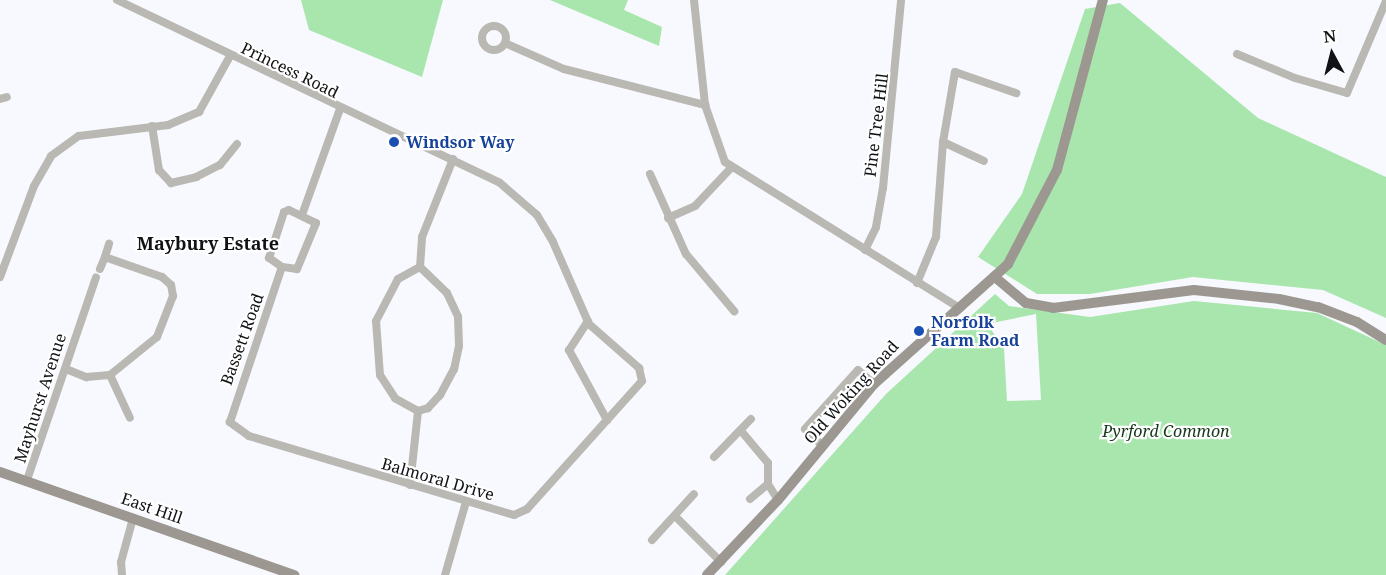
<!DOCTYPE html>
<style>
body{margin:0}
#map{position:relative;width:1386px;height:575px;overflow:hidden;background:#f7f9fe;font-family:"Noto Serif",serif}
div>[style]{position:absolute}
.green>*{inset:0;background:#a9e6ae}
.street>*{height:8px;margin:-4px;padding:0 4px;transform-origin:4px;border-radius:4px;background:#bab8b3}
.street>.ring{margin:-4px;padding:0;box-sizing:content-box;background:none;border:8px solid #bab8b3;border-radius:50%}
.secondary>*{height:10px;margin:-5px;padding:0 5px;transform-origin:5px;border-radius:5px;background:#9c9891}
.dots>*{width:16px;height:16px;translate:-50% -50%;box-sizing:border-box;border:3px solid #fff;border-radius:50%}
span{translate:-50% -50%;white-space:nowrap;text-align:center;line-height:1.15;-webkit-text-stroke:4.5px #fff;paint-order:stroke}
.street-label{font-size:16px;color:#101215}
.transit-label{font-size:16px;color:#164399;font-weight:700}
.left{translate:0 -50%;text-align:left}
.park-label{font-size:16px;color:#16371a;font-style:italic}
.neighbourhood-label{font-size:18px;color:#101215;font-weight:700}
.north{position:absolute;left:1302px;top:24px;width:60px;height:60px;-webkit-text-stroke:4px #fff;paint-order:stroke;rotate:353deg;font-size:16px;font-weight:700;line-height:24px;text-align:center;color:#101215}
.north::after{content:'';display:block;margin:auto;width:21px;height:27px;background:#101215;clip-path:polygon(50% 0,100% 100%,50% 72%,0 100%)}
</style>
<div id="map">
<div class="green">
<div style="clip-path:polygon(301px 0,443px 0,422px 77px,309px 30px)"></div>
<div style="clip-path:polygon(550px 0,628px 0,624px 10px,662px 27px,659px 46px)"></div>
<div style="clip-path:polygon(1120px 3px,1258px 118px,1386px 177px,1386px 318px,1323px 290px,1193px 277px,1090px 294px,1037px 294px,978px 257px,1022px 194px,1085px 9px)"></div>
<div style="clip-path:polygon(evenodd,995px 294px,1009px 306px,1090px 317px,1194px 301px,1317px 313px,1386px 345px,1386px 575px,725px 575px,886px 394px,995px 294px,1036px 314px,1041px 400px,1007px 401px,1004px 348px,990px 328px,992px 323px,1036px 314px)"></div>
</div>
<div class="street">
<div style="left:117px;top:0;width:424px;rotate:25.5deg"></div>
<div style="left:500px;top:183px;width:49px;rotate:40.9deg"></div>
<div style="left:537px;top:215px;width:31px;rotate:59deg"></div>
<div style="left:553px;top:242px;width:90px;rotate:66.3deg"></div>
<div style="left:589px;top:324px;width:67px;rotate:41.3deg"></div>
<div style="left:639px;top:368px;width:13px;rotate:77deg"></div>
<div style="left:642px;top:381px;width:172px;rotate:131.9deg"></div>
<div style="left:527px;top:509px;width:14px;rotate:155deg"></div>
<div style="left:514px;top:515px;width:277px;rotate:-163.4deg"></div>
<div style="left:249px;top:436px;width:24px;rotate:-144deg"></div>
<div style="left:230px;top:422px;width:163px;rotate:-71.5deg"></div>
<div style="left:694px;top:0;width:106px;rotate:84deg"></div>
<div style="left:705px;top:105px;width:60px;rotate:70.7deg"></div>
<div style="left:725px;top:162px;width:277px;rotate:31.9deg"></div>
<div class="ring" style="left:482px;top:26px;width:16px;height:16px"></div>
<div style="left:505px;top:43px;width:64px;rotate:23.8deg"></div>
<div style="left:564px;top:69px;width:146px;rotate:14.3deg"></div>
<div style="left:1237px;top:54px;width:63px;rotate:22.5deg"></div>
<div style="left:1295px;top:78px;width:54px;rotate:16.1deg"></div>
<div style="left:1347px;top:93px;width:100px;rotate:-67deg"></div>
<div style="left:0;top:99px;width:7px;rotate:-16deg"></div>
<div style="left:152px;top:126px;width:45px;rotate:81deg"></div>
<div style="left:159px;top:170px;width:18px;rotate:47deg"></div>
<div style="left:171px;top:183px;width:26px;rotate:-13deg"></div>
<div style="left:196px;top:177px;width:27px;rotate:-27deg"></div>
<div style="left:220px;top:165px;width:27px;rotate:-51deg"></div>
<div style="left:943px;top:142px;width:45px;rotate:24.9deg"></div>
<div style="left:650px;top:174px;width:88px;rotate:65.8deg"></div>
<div style="left:686px;top:254px;width:75px;rotate:49.9deg"></div>
<div style="left:289px;top:210px;width:30px;rotate:26deg"></div>
<div style="left:316px;top:223px;width:50px;rotate:112.4deg"></div>
<div style="left:297px;top:269px;width:15px;rotate:-172deg"></div>
<div style="left:282px;top:267px;width:16px;rotate:-145deg"></div>
<div style="left:269px;top:258px;width:48px;rotate:-71.9deg"></div>
<div style="left:284px;top:212px;width:5px;rotate:-22deg"></div>
<div style="left:302px;top:215px;width:113px;rotate:-70.3deg"></div>
<div style="left:668px;top:218px;width:30px;rotate:-24deg"></div>
<div style="left:695px;top:206px;width:54px;rotate:-46.5deg"></div>
<div style="left:865px;top:250px;width:25px;rotate:-64deg"></div>
<div style="left:876px;top:227px;width:40px;rotate:-80deg"></div>
<div style="left:883px;top:188px;width:189px;rotate:-84.5deg"></div>
<div style="left:105px;top:257px;width:14px;rotate:-73deg"></div>
<div style="left:420px;top:267px;width:37px;rotate:44deg"></div>
<div style="left:447px;top:293px;width:26px;rotate:65deg"></div>
<div style="left:458px;top:317px;width:29px;rotate:88deg"></div>
<div style="left:459px;top:346px;width:24px;rotate:102deg"></div>
<div style="left:454px;top:369px;width:30px;rotate:118deg"></div>
<div style="left:440px;top:395px;width:18px;rotate:133deg"></div>
<div style="left:428px;top:408px;width:10px;rotate:163deg"></div>
<div style="left:418px;top:411px;width:26px;rotate:-151deg"></div>
<div style="left:395px;top:398px;width:27px;rotate:-123deg"></div>
<div style="left:380px;top:375px;width:54px;rotate:-94.2deg"></div>
<div style="left:376px;top:321px;width:47px;rotate:-62.4deg"></div>
<div style="left:398px;top:279px;width:25px;rotate:-29deg"></div>
<div style="left:420px;top:267px;width:30px;rotate:-86deg"></div>
<div style="left:422px;top:237px;width:84px;rotate:-68.3deg"></div>
<div style="left:0;top:277px;width:97px;rotate:-69.5deg"></div>
<div style="left:34px;top:186px;width:34px;rotate:-60deg"></div>
<div style="left:51px;top:156px;width:34px;rotate:-36deg"></div>
<div style="left:79px;top:136px;width:90px;rotate:-7deg"></div>
<div style="left:168px;top:125px;width:34px;rotate:-23deg"></div>
<div style="left:199px;top:112px;width:64px;rotate:-61deg"></div>
<div style="left:917px;top:283px;width:50px;rotate:-67.6deg"></div>
<div style="left:936px;top:237px;width:95px;rotate:-85.8deg"></div>
<div style="left:943px;top:142px;width:71px;rotate:-80.3deg"></div>
<div style="left:955px;top:72px;width:65px;rotate:19deg"></div>
<div style="left:588px;top:321px;width:35px;rotate:123deg"></div>
<div style="left:569px;top:350px;width:80px;rotate:61.5deg"></div>
<div style="left:66px;top:369px;width:22px;rotate:22deg"></div>
<div style="left:86px;top:377px;width:24px;rotate:-5deg"></div>
<div style="left:110px;top:375px;width:60px;rotate:-39deg"></div>
<div style="left:157px;top:337px;width:44px;rotate:-68.7deg"></div>
<div style="left:173px;top:296px;width:11px;rotate:-100deg"></div>
<div style="left:171px;top:285px;width:12px;rotate:-138deg"></div>
<div style="left:162px;top:277px;width:60px;rotate:-160.7deg"></div>
<div style="left:105px;top:257px;width:13px;rotate:113deg"></div>
<div style="left:110px;top:375px;width:47px;rotate:65.1deg"></div>
<div style="left:742px;top:432px;width:40px;rotate:50deg"></div>
<div style="left:768px;top:463px;width:21px;rotate:90deg"></div>
<div style="left:822px;top:445px;width:23px;rotate:-137deg"></div>
<div style="left:805px;top:429px;width:79px;rotate:-48.1deg"></div>
<div style="left:858px;top:370px;width:21px;rotate:41deg"></div>
<div style="left:714px;top:457px;width:53px;rotate:-45.8deg"></div>
<div style="left:27px;top:480px;width:214px;rotate:-71.2deg"></div>
<div style="left:768px;top:484px;width:19px;rotate:58deg"></div>
<div style="left:410px;top:485px;width:74px;rotate:-83.8deg"></div>
<div style="left:750px;top:499px;width:23px;rotate:-40deg"></div>
<div style="left:676px;top:517px;width:64px;rotate:45deg"></div>
<div style="left:652px;top:540px;width:62px;rotate:-47.6deg"></div>
<div style="left:122px;top:575px;width:13px;rotate:-94deg"></div>
<div style="left:121px;top:562px;width:46px;rotate:-74.7deg"></div>
<div style="left:445px;top:575px;width:76px;rotate:-74deg"></div>
</div>
<div class="secondary">
<div style="left:996px;top:278px;width:39px;rotate:40deg"></div>
<div style="left:1026px;top:303px;width:27px;rotate:10deg"></div>
<div style="left:1053px;top:308px;width:142px;rotate:-7.3deg"></div>
<div style="left:1194px;top:290px;width:85px;rotate:6deg"></div>
<div style="left:1279px;top:299px;width:40px;rotate:12deg"></div>
<div style="left:1318px;top:307px;width:42px;rotate:21deg"></div>
<div style="left:1357px;top:322px;width:34px;rotate:32deg"></div>
<div style="left:0;top:472px;width:312px;rotate:19.3deg"></div>
<div style="left:707px;top:575px;width:103px;rotate:-46.6deg"></div>
<div style="left:778px;top:500px;width:151px;rotate:-50.4deg"></div>
<div style="left:874px;top:384px;width:180px;rotate:-41.8deg"></div>
<div style="left:1008px;top:264px;width:106px;rotate:-62.5deg"></div>
<div style="left:1057px;top:170px;width:176px;rotate:-74.9deg"></div>
</div>
<div class="dots">
<div style="left:394px;top:142px;background:#1a4fb4"></div>
<div style="left:919px;top:331px;background:#1a4fb4"></div>
</div>
<div class="street-label">
<span style="left:290px;top:70px;rotate:26deg">Princess Road</span>
<span style="left:876px;top:125px;rotate:-83deg">Pine Tree Hill</span>
<span style="left:242px;top:339px;rotate:-70deg">Bassett Road</span>
<span style="left:851px;top:392px;rotate:-48deg">Old Woking Road</span>
<span style="left:40px;top:398px;rotate:-72deg">Mayhurst Avenue</span>
<span style="left:438px;top:479px;rotate:16deg">Balmoral Drive</span>
<span style="left:152px;top:508px;rotate:19deg">East Hill</span>
</div>
<div class="transit-label">
<span class="left" style="left:406px;top:142px">Windsor Way</span>
<span class="left" style="left:931px;top:331px">Norfolk<br>Farm Road</span>
</div>
<div class="park-label">
<span style="left:1166px;top:431px">Pyrford Common</span>
</div>
<div class="neighbourhood-label">
<span style="left:208px;top:243px">Maybury Estate</span>
</div>
<div class="north">N</div>
</div>
